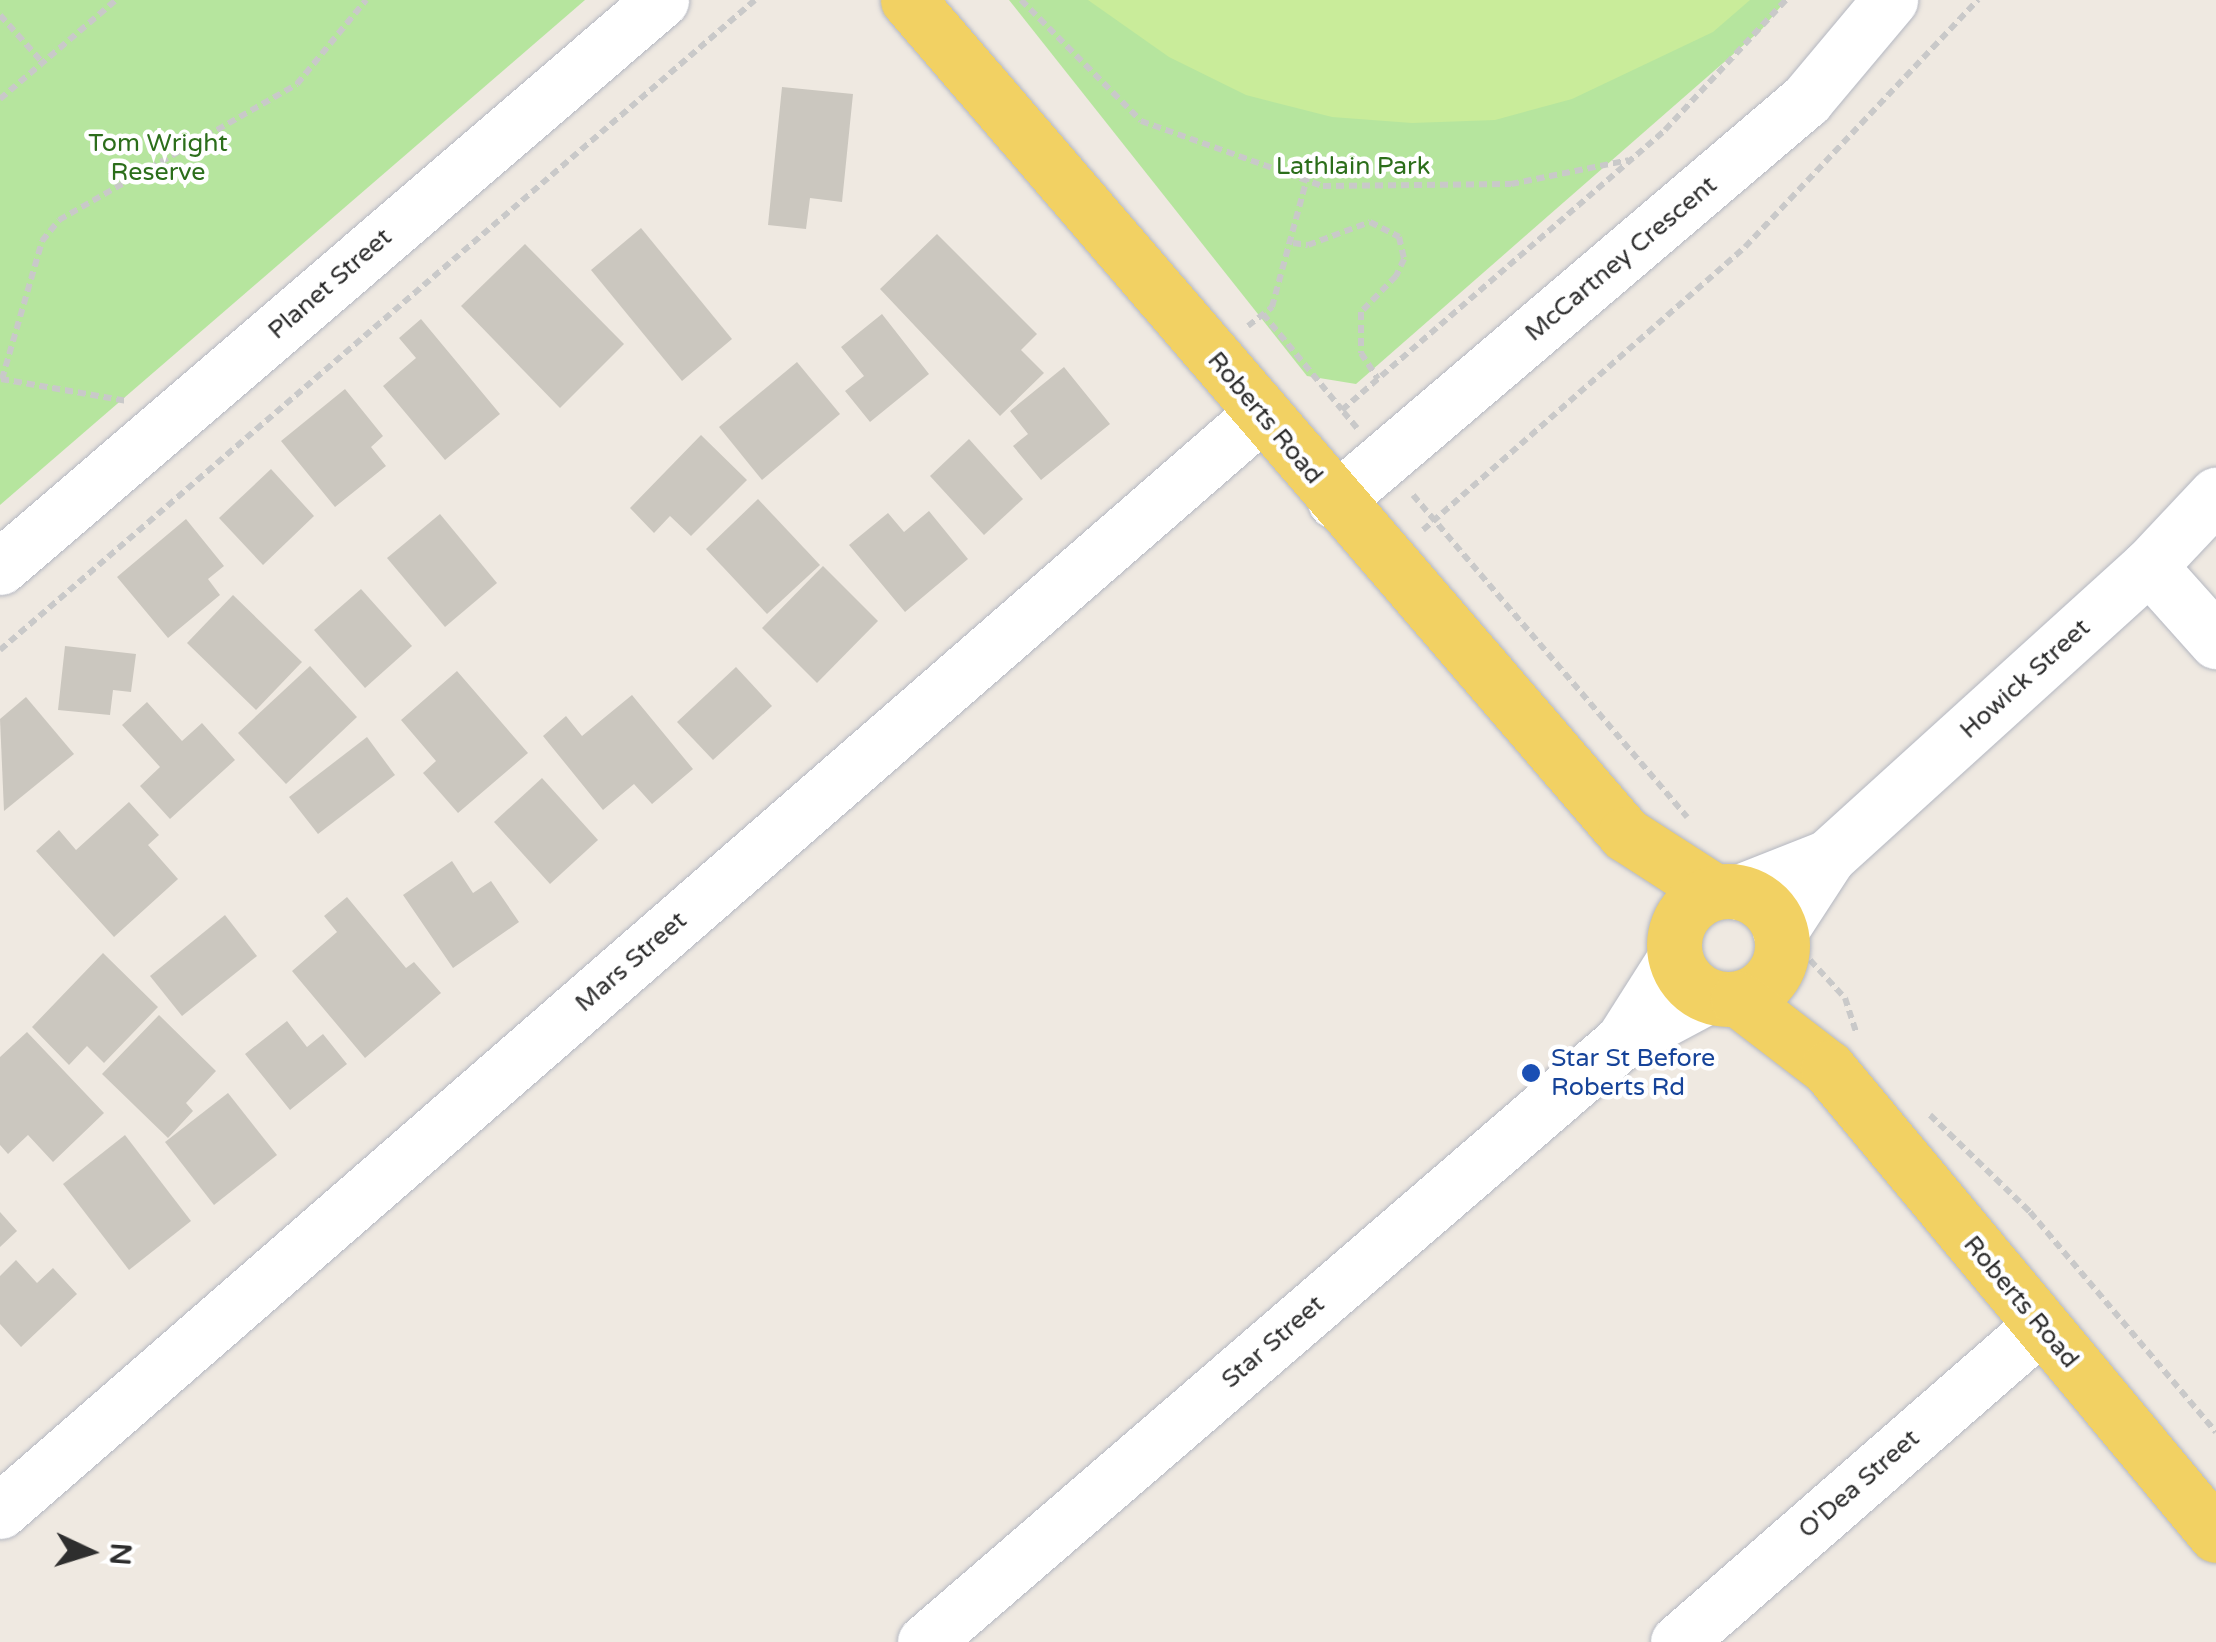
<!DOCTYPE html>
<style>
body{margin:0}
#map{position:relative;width:2216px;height:1642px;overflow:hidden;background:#efe9e1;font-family:"Varela Round",sans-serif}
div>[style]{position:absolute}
.green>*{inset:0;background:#b6e59e}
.pitch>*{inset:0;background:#c9ec9a}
.building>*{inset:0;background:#cbc7bf}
.path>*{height:6px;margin-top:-3px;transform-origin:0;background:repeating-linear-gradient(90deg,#c9c9c9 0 8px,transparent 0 13px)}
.roads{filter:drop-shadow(0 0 2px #b4b7c1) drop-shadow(0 0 2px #b4b7c1)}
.minor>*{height:55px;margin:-27.5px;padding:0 27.5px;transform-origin:27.5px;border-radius:27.5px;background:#fff}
.major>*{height:55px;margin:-27.5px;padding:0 27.5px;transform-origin:27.5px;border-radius:27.5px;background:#f2d163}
.major>.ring{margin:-27.5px;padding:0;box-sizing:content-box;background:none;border:55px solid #f2d163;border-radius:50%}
.dots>*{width:28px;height:28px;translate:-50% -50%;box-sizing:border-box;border:5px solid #fff;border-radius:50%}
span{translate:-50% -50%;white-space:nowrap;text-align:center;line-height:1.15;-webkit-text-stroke:9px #fff;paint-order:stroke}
.park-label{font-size:25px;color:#2c6e1b}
.street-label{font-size:25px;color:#2e2e2e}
.transit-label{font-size:25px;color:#164399}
.left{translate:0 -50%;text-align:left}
.north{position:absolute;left:40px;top:1502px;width:100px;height:100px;-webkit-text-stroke:8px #fff;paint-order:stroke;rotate:94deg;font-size:28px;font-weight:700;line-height:40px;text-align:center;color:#2e2e2e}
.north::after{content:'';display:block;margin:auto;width:35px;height:45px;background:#2e2e2e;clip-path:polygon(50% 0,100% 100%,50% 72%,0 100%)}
</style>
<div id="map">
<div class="green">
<div style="clip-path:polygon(0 0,585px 0,0 505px)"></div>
<div style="clip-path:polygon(1009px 0,1786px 0,1762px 29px,1356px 384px,1307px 376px)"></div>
</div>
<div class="pitch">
<div style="clip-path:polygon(1088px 0,1750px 0,1713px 32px,1572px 99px,1495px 120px,1412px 123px,1332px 117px,1246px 95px,1169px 57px)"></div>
</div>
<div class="building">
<div style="clip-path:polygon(782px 87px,853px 94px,842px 202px,810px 198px,806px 229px,768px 225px)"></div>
<div style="clip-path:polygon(641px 228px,732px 339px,682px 381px,591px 270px)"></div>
<div style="clip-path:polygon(937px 234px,1037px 334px,1021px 350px,1044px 373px,1000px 416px,880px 289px)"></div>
<div style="clip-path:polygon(525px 244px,624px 344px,560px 408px,461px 306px)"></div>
<div style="clip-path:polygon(882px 314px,929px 374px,870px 422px,845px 391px,864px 376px,841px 347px)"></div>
<div style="clip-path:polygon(421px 319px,500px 414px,445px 460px,383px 386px,416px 358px,399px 338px)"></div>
<div style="clip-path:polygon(797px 362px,840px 414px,762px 480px,719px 427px)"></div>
<div style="clip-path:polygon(1064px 367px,1110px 424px,1041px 480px,1013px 446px,1028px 434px,1010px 411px)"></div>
<div style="clip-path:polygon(345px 389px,383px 436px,371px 447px,386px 466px,335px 507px,281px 441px)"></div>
<div style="clip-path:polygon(701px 435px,747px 480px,691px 536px,670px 516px,654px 533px,630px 508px)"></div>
<div style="clip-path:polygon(969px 439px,1023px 499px,984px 535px,930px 476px)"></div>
<div style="clip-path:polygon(271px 469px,314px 516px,263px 565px,219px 518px)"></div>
<div style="clip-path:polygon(758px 499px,820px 565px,767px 614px,706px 549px)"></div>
<div style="clip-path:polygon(929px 511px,968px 559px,905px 612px,849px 545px,888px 513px,904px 532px)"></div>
<div style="clip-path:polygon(440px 514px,497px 583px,445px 627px,387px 558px)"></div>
<div style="clip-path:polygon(186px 519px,224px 566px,208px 579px,220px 595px,168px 638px,117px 577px)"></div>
<div style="clip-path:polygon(823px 566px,878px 621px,817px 683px,762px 628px)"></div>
<div style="clip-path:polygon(361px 589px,412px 646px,365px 688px,314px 630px)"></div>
<div style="clip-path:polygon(233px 595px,302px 662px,256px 710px,187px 643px)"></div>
<div style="clip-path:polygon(65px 646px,136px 654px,131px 692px,113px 690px,110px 715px,58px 710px)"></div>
<div style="clip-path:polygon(310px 666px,357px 717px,286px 784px,238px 733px)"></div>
<div style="clip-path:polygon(736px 667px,772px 706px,713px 760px,677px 722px)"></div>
<div style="clip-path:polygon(457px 671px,528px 753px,458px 813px,423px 773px,436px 761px,401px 720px)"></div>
<div style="clip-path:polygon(632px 695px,693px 769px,652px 804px,634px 784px,603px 810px,543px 736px,566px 716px,582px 736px)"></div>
<div style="clip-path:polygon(26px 697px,74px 754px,4px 811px,0 719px)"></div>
<div style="clip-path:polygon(147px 702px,182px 741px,202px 723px,235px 760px,170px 819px,140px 786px,160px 767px,122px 725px)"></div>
<div style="clip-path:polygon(367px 737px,395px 775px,318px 834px,289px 797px)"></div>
<div style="clip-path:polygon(542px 778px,598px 840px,550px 884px,494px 822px)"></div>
<div style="clip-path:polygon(129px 802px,159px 835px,148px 845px,178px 879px,114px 937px,36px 851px,59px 830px,76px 850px)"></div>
<div style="clip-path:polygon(452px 861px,473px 893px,491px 881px,519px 922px,453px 968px,403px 895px)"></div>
<div style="clip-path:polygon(347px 897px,406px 968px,414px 962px,441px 993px,365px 1058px,292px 971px,337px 932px,324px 916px)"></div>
<div style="clip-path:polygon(225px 915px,257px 956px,182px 1016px,150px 976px)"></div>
<div style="clip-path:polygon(103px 953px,158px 1007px,104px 1063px,87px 1046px,69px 1065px,32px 1027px)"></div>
<div style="clip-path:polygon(159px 1015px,216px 1071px,186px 1103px,193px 1111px,168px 1138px,102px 1074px)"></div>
<div style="clip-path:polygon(287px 1021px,307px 1047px,323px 1034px,347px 1064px,290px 1110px,245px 1054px)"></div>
<div style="clip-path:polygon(27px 1032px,104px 1113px,53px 1162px,28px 1135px,8px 1154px,0 1145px,0 1057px)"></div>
<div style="clip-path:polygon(228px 1093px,277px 1155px,214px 1205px,165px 1142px)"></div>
<div style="clip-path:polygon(125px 1135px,191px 1221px,129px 1270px,63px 1184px)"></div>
<div style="clip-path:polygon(0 1212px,17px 1231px,0 1247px)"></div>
<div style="clip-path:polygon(16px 1260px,37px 1283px,53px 1268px,77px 1294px,21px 1347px,0 1324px,0 1276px)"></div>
</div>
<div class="path">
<div style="left:1021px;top:0;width:170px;rotate:45.2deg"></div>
<div style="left:1141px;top:121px;width:193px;rotate:19.7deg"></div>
<div style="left:1323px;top:186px;width:188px;rotate:-0.6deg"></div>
<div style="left:1511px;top:184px;width:120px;rotate:-11.5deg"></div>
<div style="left:0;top:15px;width:64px;rotate:48.1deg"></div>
<div style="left:0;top:99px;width:153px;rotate:-40.5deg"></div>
<div style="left:1293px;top:243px;width:15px;rotate:8deg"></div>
<div style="left:1308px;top:245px;width:66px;rotate:-20.4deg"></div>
<div style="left:1370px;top:222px;width:33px;rotate:27deg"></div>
<div style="left:1399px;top:237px;width:23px;rotate:77deg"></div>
<div style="left:1404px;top:259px;width:19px;rotate:115deg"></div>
<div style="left:1396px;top:276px;width:50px;rotate:134.2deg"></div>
<div style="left:1361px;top:312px;width:41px;rotate:90deg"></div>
<div style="left:1361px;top:353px;width:31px;rotate:57deg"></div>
<div style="left:1263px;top:314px;width:124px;rotate:50.5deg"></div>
<div style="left:1248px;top:326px;width:31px;rotate:-38deg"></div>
<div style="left:1272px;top:307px;width:134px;rotate:-74.8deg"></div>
<div style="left:1px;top:379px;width:128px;rotate:9.9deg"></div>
<div style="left:2px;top:379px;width:144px;rotate:-73.8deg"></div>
<div style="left:42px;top:241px;width:27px;rotate:-51deg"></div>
<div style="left:59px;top:220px;width:274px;rotate:-29.7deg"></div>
<div style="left:297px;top:84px;width:109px;rotate:-50.6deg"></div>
<div style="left:1357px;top:428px;width:23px;rotate:-130deg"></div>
<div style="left:1342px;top:410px;width:427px;rotate:-40.9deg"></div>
<div style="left:1665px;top:130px;width:178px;rotate:-47.1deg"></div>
<div style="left:1413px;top:495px;width:423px;rotate:49.6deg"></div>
<div style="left:1423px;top:530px;width:429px;rotate:-41.3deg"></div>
<div style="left:1745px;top:247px;width:340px;rotate:-46.7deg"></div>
<div style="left:0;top:650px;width:996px;rotate:-40.73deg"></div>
<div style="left:1810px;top:960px;width:52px;rotate:47.4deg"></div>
<div style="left:1845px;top:998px;width:35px;rotate:72deg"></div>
<div style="left:1930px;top:1115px;width:139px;rotate:44.1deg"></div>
<div style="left:2030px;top:1212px;width:288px;rotate:49.8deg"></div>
</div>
<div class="roads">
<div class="minor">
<div style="left:1335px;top:501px;width:619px;rotate:-40.41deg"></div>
<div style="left:1806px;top:100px;width:131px;rotate:-50deg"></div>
<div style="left:2149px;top:566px;width:101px;rotate:48.2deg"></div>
<div style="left:0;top:567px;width:871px;rotate:-40.62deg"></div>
<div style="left:1739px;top:892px;width:96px;rotate:-21.5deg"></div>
<div style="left:1780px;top:931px;width:88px;rotate:-57deg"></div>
<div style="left:1828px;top:857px;width:433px;rotate:-42.2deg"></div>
<div style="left:2149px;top:566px;width:98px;rotate:-46.7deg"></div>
<div style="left:1623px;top:1040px;width:97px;rotate:-57.6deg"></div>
<div style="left:0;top:1511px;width:1671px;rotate:-41.02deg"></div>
<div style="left:925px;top:1642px;width:919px;rotate:-40.76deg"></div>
<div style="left:1621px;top:1042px;width:98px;rotate:-28.1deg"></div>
<div style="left:1678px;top:1642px;width:481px;rotate:-41.1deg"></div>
</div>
<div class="major">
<div style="left:908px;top:0;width:1100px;rotate:49.31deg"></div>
<div style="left:1625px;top:834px;width:107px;rotate:32.8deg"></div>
<div class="ring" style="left:1674px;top:891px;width:53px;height:53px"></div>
<div style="left:1738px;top:999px;width:113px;rotate:37.5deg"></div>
<div style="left:1828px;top:1068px;width:607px;rotate:50.28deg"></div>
</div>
</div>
<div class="dots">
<div style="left:1531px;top:1073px;background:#1a4fb4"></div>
</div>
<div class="park-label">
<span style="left:158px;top:158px">Tom Wright<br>Reserve</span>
<span style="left:1353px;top:166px">Lathlain Park</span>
</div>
<div class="street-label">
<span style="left:1621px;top:259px;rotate:-40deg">McCartney Crescent</span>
<span style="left:330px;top:284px;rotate:-41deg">Planet Street</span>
<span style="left:1265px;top:418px;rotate:50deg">Roberts Road</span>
<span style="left:2025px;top:679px;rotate:-42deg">Howick Street</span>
<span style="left:631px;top:962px;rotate:-41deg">Mars Street</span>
<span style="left:2021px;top:1302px;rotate:50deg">Roberts Road</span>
<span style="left:1273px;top:1342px;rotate:-41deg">Star Street</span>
<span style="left:1859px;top:1484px;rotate:-41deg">O'Dea Street</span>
</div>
<div class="transit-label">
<span class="left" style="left:1551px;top:1073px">Star St Before<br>Roberts Rd</span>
</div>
<div class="north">N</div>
</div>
